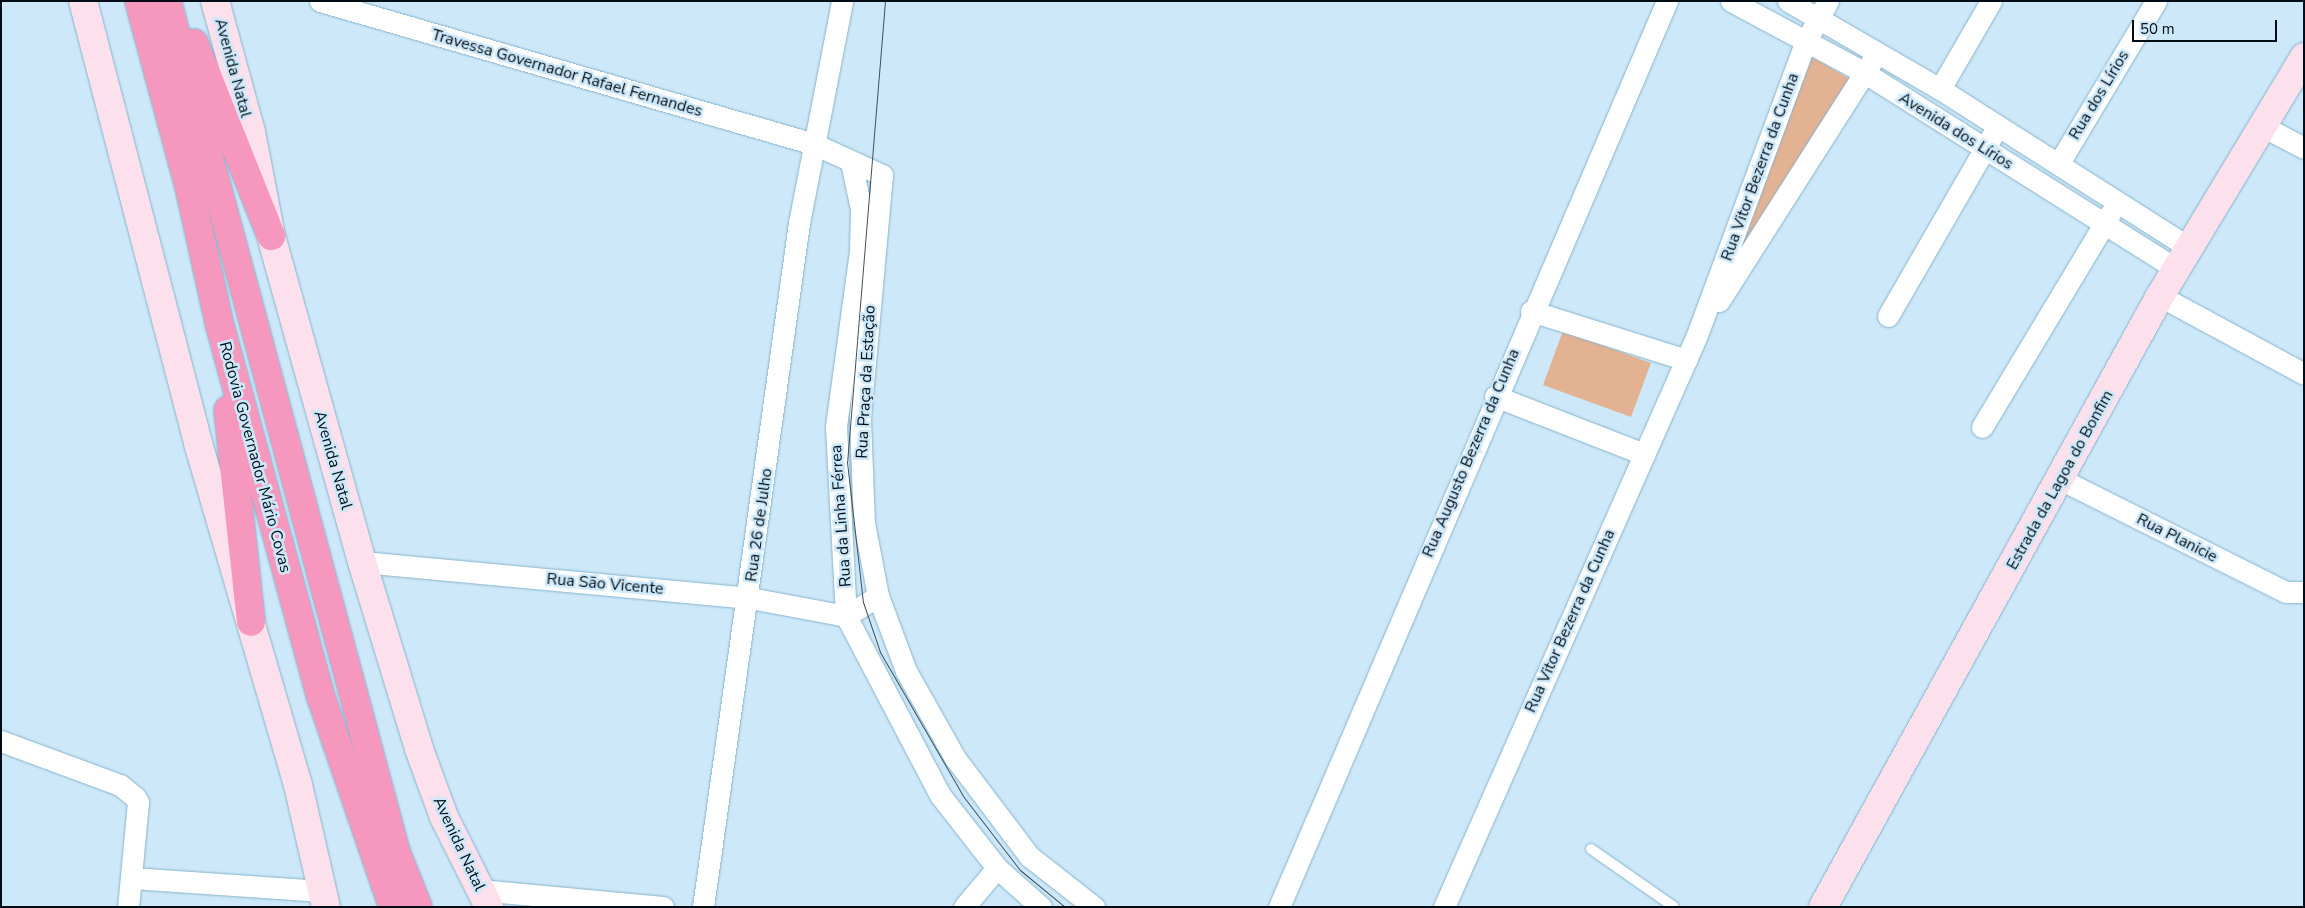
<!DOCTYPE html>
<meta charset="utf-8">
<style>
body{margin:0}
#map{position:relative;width:2305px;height:908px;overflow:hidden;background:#cde8f9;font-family:"Nunito Sans",sans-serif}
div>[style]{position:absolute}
.green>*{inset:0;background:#e3b293}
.roads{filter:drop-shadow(0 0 1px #86b3cd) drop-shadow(0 0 1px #86b3cd)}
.lane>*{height:10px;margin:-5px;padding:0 5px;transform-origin:5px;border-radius:5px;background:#fff}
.street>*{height:21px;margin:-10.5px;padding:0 10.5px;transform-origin:10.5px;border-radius:10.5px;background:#fff}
.secondary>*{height:28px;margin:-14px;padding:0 14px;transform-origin:14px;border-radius:14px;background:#fce0eb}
.highway>*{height:28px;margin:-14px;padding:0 14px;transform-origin:14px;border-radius:14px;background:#f697bd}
.tram>*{height:1px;margin:-0.5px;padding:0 0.5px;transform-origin:0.5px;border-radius:0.5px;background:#3e505b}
span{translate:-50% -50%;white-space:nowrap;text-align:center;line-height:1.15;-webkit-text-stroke:5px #cde8f9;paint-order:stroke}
.street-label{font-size:16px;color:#000d16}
.frame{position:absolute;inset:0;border:2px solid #000d16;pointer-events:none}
.scale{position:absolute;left:2132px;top:20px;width:145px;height:22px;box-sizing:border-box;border:2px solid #000d16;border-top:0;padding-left:6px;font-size:15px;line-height:18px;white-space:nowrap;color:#000d16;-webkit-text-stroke:4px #cde8f9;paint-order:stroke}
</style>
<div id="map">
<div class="green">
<div style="clip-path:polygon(1812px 57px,1850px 79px,1723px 284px)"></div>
<div style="clip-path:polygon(1563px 331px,1651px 363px,1631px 417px,1543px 385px)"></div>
</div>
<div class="roads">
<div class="lane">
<div style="left:1591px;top:849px;width:101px;rotate:34.9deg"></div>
</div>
<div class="street">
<div style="left:320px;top:1px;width:514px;rotate:16.14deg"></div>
<div style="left:814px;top:144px;width:75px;rotate:24.5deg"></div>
<div style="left:882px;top:175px;width:245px;rotate:95.2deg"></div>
<div style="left:860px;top:419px;width:104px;rotate:87.8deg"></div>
<div style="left:864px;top:523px;width:74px;rotate:79.1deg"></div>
<div style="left:878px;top:596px;width:80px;rotate:69.5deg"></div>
<div style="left:906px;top:671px;width:100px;rotate:60.6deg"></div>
<div style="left:955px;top:758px;width:123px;rotate:52.9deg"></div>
<div style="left:1029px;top:856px;width:83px;rotate:38.1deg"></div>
<div style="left:1731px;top:1px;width:152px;rotate:28.2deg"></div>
<div style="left:1865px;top:73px;width:368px;rotate:32.2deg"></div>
<div style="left:1788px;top:1px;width:176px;rotate:30.1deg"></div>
<div style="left:1940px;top:89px;width:294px;rotate:32.5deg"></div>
<div style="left:1940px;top:89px;width:102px;rotate:-59.9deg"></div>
<div style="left:2262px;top:126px;width:47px;rotate:27.6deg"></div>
<div style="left:851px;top:162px;width:48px;rotate:78deg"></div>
<div style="left:861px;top:209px;width:42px;rotate:91.4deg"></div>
<div style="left:860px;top:251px;width:178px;rotate:97.8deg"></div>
<div style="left:836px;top:427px;width:189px;rotate:87deg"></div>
<div style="left:846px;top:616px;width:202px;rotate:62.3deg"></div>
<div style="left:940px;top:795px;width:93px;rotate:52deg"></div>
<div style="left:997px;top:868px;width:59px;rotate:41.6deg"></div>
<div style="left:2059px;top:163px;width:189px;rotate:-59.1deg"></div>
<div style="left:2160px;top:296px;width:164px;rotate:28.4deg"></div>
<div style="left:1719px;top:301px;width:285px;rotate:-57.5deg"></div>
<div style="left:1531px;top:311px;width:163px;rotate:17.5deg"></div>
<div style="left:1888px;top:316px;width:208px;rotate:-60deg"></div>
<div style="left:1495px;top:396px;width:160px;rotate:21.3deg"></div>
<div style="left:1982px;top:427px;width:249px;rotate:-59deg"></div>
<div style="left:2062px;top:480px;width:250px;rotate:26.6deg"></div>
<div style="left:2286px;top:592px;width:18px"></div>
<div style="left:362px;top:562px;width:390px;rotate:5.3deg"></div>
<div style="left:750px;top:598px;width:98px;rotate:10.6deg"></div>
<div style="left:846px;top:616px;width:38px;rotate:-32deg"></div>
<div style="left:1px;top:741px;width:127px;rotate:20.3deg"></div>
<div style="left:120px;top:785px;width:19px;rotate:39deg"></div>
<div style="left:135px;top:797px;width:6px;rotate:59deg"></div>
<div style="left:138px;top:802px;width:105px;rotate:95.4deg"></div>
<div style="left:131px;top:878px;width:192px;rotate:3.9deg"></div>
<div style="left:479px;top:890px;width:185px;rotate:5.3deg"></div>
<div style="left:703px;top:907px;width:691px;rotate:-82.01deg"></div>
<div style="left:799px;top:223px;width:226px;rotate:-79deg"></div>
<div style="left:964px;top:907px;width:51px;rotate:-49.8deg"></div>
<div style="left:1279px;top:907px;width:986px;rotate:-66.82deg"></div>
<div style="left:1444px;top:907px;width:625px;rotate:-66.14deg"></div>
<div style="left:1697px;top:335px;width:314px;rotate:-69.7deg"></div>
<div style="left:1806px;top:41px;width:46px;rotate:-61.2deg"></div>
</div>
<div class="secondary">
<div style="left:83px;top:1px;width:457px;rotate:75.4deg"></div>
<div style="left:198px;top:443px;width:356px;rotate:73.7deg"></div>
<div style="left:298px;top:785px;width:125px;rotate:77.1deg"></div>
<div style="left:215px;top:1px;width:136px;rotate:74.6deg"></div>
<div style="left:251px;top:132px;width:106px;rotate:79.1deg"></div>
<div style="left:271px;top:236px;width:338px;rotate:74.4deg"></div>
<div style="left:362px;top:562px;width:195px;rotate:73deg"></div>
<div style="left:419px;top:749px;width:72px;rotate:69.8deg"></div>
<div style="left:444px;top:817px;width:101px;rotate:63.4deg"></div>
<div style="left:1823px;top:907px;width:698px;rotate:-61.12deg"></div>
<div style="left:2160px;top:296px;width:279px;rotate:-58.9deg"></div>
</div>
<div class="highway">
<div style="left:139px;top:1px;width:188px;rotate:74.9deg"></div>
<div style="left:188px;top:182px;width:148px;rotate:77.5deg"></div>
<div style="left:220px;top:326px;width:385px;rotate:74.8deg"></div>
<div style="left:321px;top:697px;width:222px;rotate:71.1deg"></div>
<div style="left:167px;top:1px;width:881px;rotate:74.94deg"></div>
<div style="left:396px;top:852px;width:59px;rotate:68.2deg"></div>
<div style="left:194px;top:43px;width:208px;rotate:68.2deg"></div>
<div style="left:228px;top:410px;width:213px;rotate:83.8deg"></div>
</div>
</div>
<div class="tram">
<div style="left:885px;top:1px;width:463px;rotate:94.7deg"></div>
<div style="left:847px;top:462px;width:141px;rotate:83.5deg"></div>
<div style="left:863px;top:602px;width:53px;rotate:71.2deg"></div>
<div style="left:880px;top:652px;width:166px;rotate:60deg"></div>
<div style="left:963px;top:796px;width:93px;rotate:52.4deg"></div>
<div style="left:1020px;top:870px;width:58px;rotate:39.4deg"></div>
</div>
<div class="street-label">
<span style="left:233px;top:68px;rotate:75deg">Avenida Natal</span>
<span style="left:567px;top:73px;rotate:16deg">Travessa Governador Rafael Fernandes</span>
<span style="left:2099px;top:95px;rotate:-59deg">Rua dos Lírios</span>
<span style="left:1956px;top:131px;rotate:32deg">Avenida dos Lírios</span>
<span style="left:1760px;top:167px;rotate:-70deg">Rua Vitor Bezerra da Cunha</span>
<span style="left:866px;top:382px;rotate:-87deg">Rua Praça da Estação</span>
<span style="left:1471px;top:453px;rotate:-67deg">Rua Augusto Bezerra da Cunha</span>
<span style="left:255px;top:457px;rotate:75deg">Rodovia Governador Mário Covas</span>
<span style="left:333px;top:460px;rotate:74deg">Avenida Natal</span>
<span style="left:2060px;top:480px;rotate:-61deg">Estrada da Lagoa do Bonfim</span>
<span style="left:841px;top:516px;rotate:-94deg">Rua da Linha Férrea</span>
<span style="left:759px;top:525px;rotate:-82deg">Rua 26 de Julho</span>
<span style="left:2177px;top:538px;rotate:27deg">Rua Planicie</span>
<span style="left:605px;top:584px;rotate:5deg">Rua São Vicente</span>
<span style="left:1570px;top:621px;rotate:-66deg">Rua Vitor Bezerra da Cunha</span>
<span style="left:459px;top:844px;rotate:65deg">Avenida Natal</span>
</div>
<div class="frame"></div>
<div class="scale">50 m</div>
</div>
